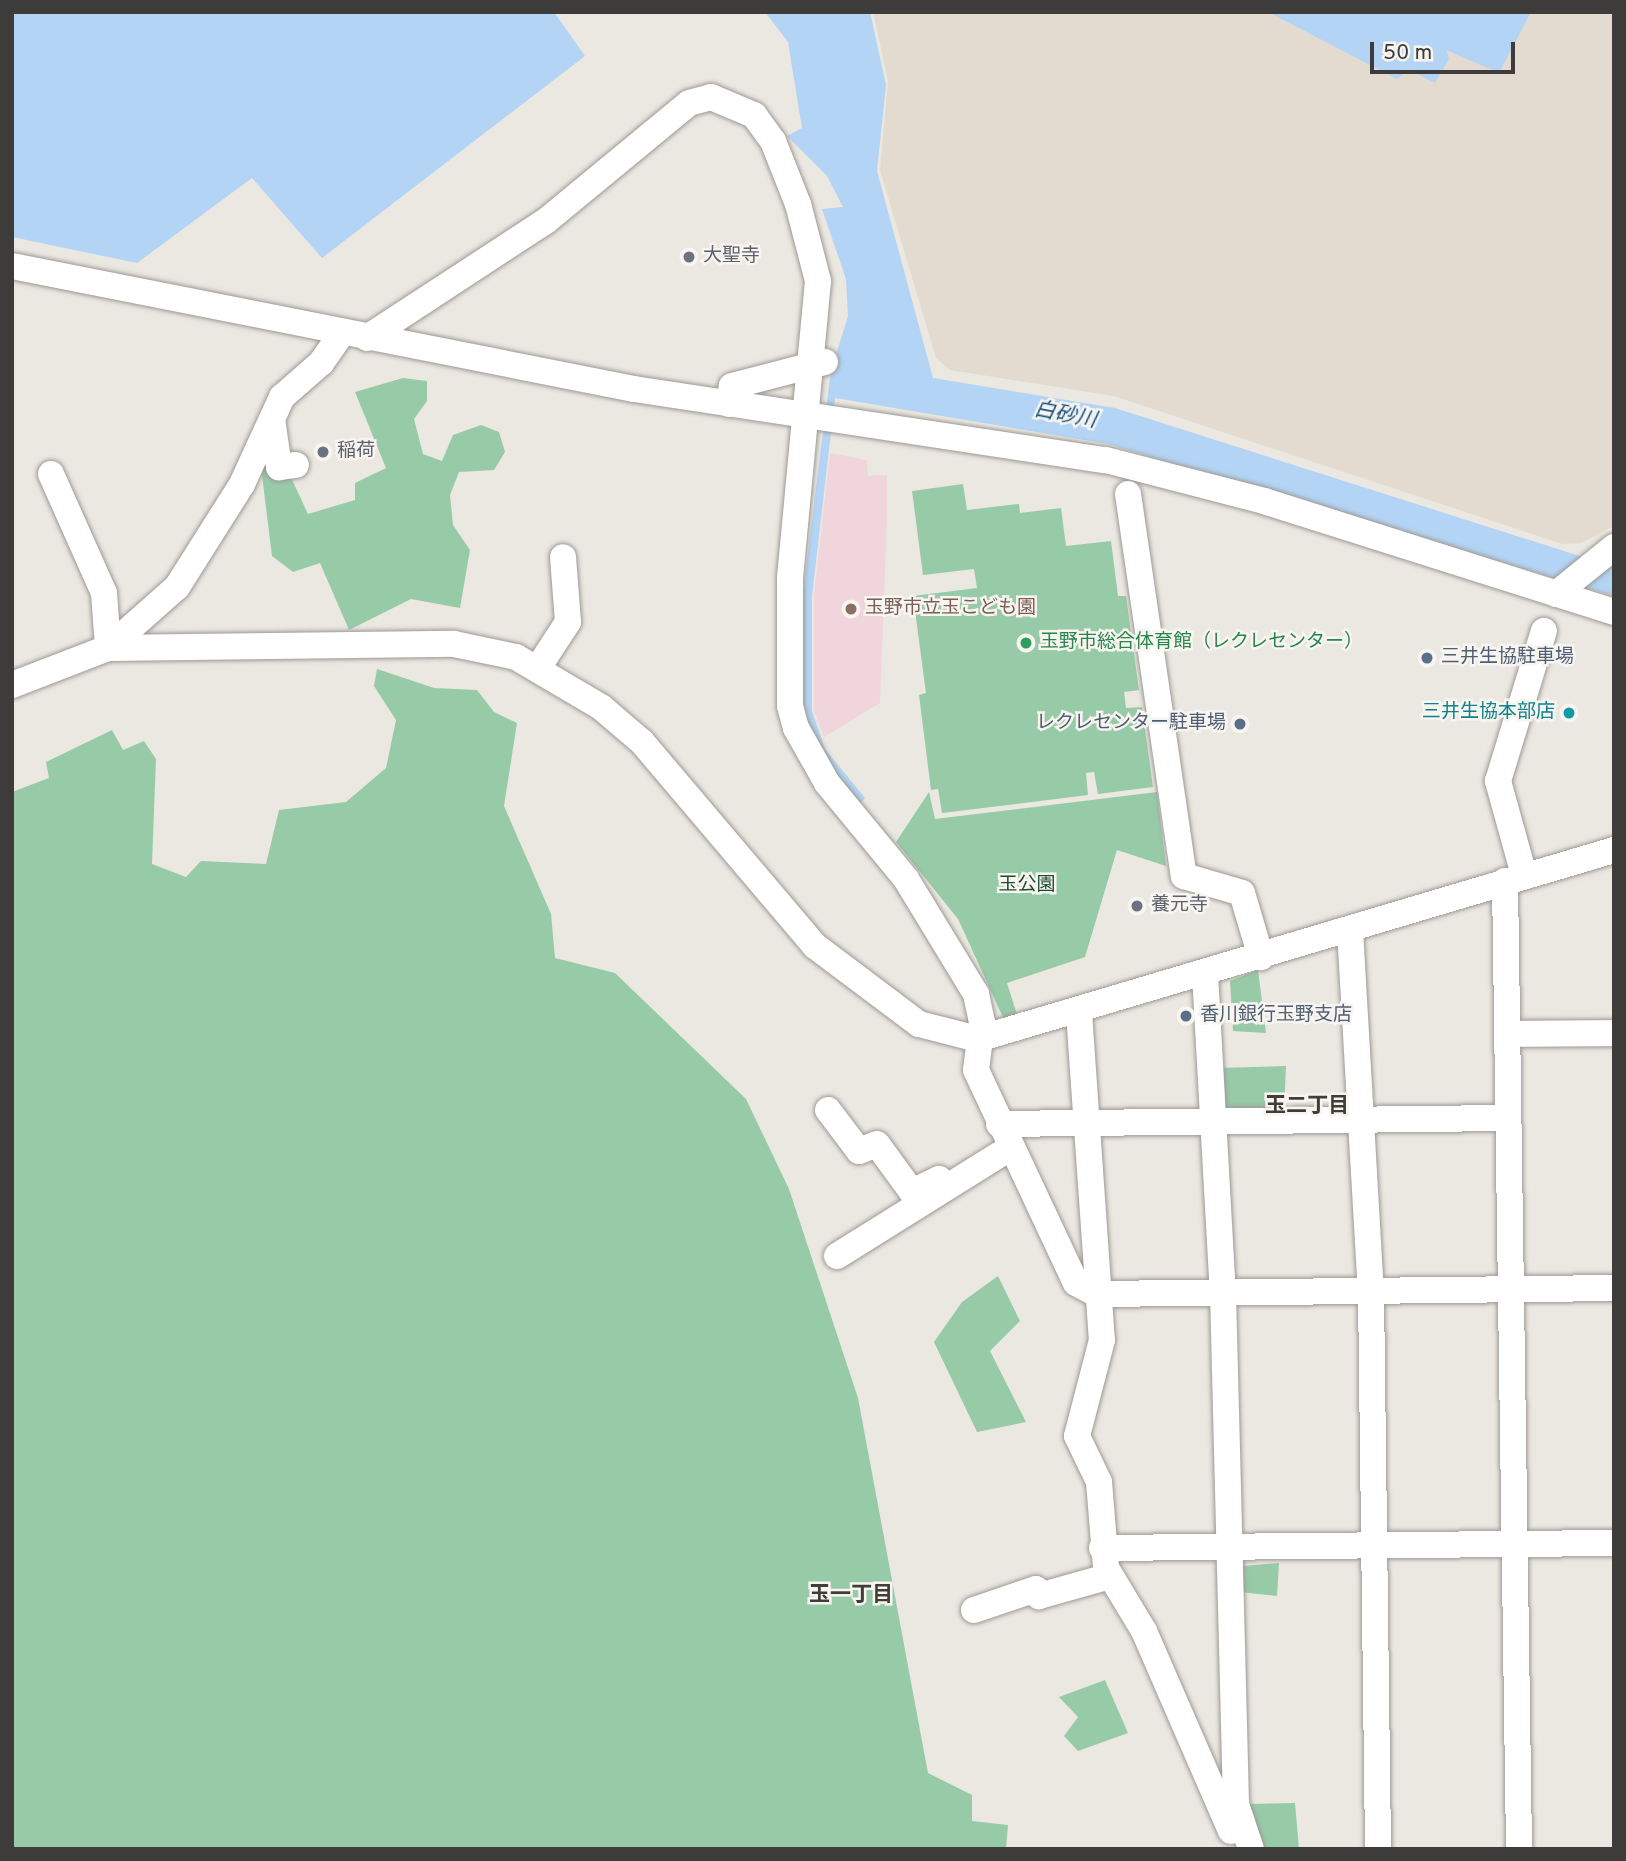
<!DOCTYPE html>
<meta charset="utf-8">
<style>
body{margin:0}
#map{position:relative;width:1626px;height:1861px;overflow:hidden;background:#ebe7e1;font-family:Overpass,"Noto Sans JP",sans-serif}
div>[style]{position:absolute}
.built>*{inset:0;background:#e3dbcf}
.education>*{inset:0;background:#f0d6dc}
.green>*{inset:0;background:#97cba8}
.water>*{inset:0;background:#b3d4f4}
.roads{filter:drop-shadow(0 0 2px #9d9994) drop-shadow(0 0 2px #9d9994)}
.minor>*{height:26px;margin:-13px;padding:0 13px;transform-origin:13px;border-radius:13px;background:#fff}
.dots>*{width:19px;height:19px;translate:-50% -50%;box-sizing:border-box;border:4px solid #f8f4ef;border-radius:50%}
span{translate:-50% -50%;white-space:nowrap;text-align:center;line-height:1.15;-webkit-text-stroke:5px #f8f4ef;paint-order:stroke}
.worship-label{font-size:19px;color:#5b616d}
.left{translate:0 -50%;text-align:left}
.education-label{font-size:19px;color:#785e54}
.leisure-label{font-size:19px;color:#27864d}
.service-label{font-size:19px;color:#4e5e75}
.right{translate:-100% -50%;text-align:right}
.culture-label{font-size:19px;color:#0d838f}
.park-label{font-size:19px;color:#1a4e31}
.water-label{font-size:21px;color:#145281;font-style:italic}
.neighbourhood-label{font-size:21px;color:#403d39;font-weight:700}
.frame{position:absolute;inset:0;border:14px solid #3d3c3a;pointer-events:none}
.scale{position:absolute;left:1370px;top:42px;width:145px;height:32px;box-sizing:border-box;border:4px solid #3d3c3a;border-top:0;padding-left:9px;font-size:21px;line-height:24px;white-space:nowrap;color:#3d3c3a;-webkit-text-stroke:5px #f8f4ef;paint-order:stroke}
</style>
<div id="map">
<div class="built">
<div style="clip-path:polygon(873px 12px,1614px 12px,1614px 526px,1581px 543px,1562px 544px,1114px 396px,950px 370px,936px 358px,880px 170px,888px 81px)"></div>
</div>
<div class="education">
<div style="clip-path:polygon(830px 453px,867px 460px,868px 476px,887px 475px,887px 518px,880px 703px,824px 737px,814px 710px,814px 595px)"></div>
</div>
<div class="green">
<div style="clip-path:polygon(403px 378px,427px 381px,427px 401px,414px 419px,423px 454px,442px 461px,453px 435px,481px 425px,499px 432px,505px 452px,494px 470px,459px 472px,450px 495px,453px 525px,470px 550px,460px 608px,411px 599px,349px 630px,320px 563px,293px 572px,272px 556px,260px 459px,288px 471px,308px 514px,355px 500px,355px 483px,386px 468px,355px 392px)"></div>
<div style="clip-path:polygon(963px 484px,967px 510px,1019px 504px,1020px 513px,1061px 508px,1066px 546px,1111px 541px,1118px 596px,1126px 596px,1139px 690px,1124px 692px,1126px 708px,1142px 707px,1153px 787px,1098px 794px,1094px 772px,1086px 773px,1088px 795px,942px 813px,938px 789px,931px 790px,919px 695px,926px 693px,913px 596px,977px 588px,974px 569px,923px 575px,912px 491px)"></div>
<div style="clip-path:polygon(377px 669px,434px 688px,477px 690px,494px 712px,517px 723px,504px 806px,551px 914px,555px 958px,615px 973px,746px 1099px,789px 1189px,858px 1398px,928px 1773px,972px 1795px,972px 1821px,1008px 1825px,1006px 1849px,12px 1849px,12px 792px,49px 778px,46px 762px,112px 730px,123px 750px,144px 741px,156px 759px,152px 864px,186px 877px,201px 861px,266px 864px,279px 810px,346px 802px,386px 768px,396px 720px,374px 686px)"></div>
<div style="clip-path:polygon(929px 792px,935px 819px,1157px 792px,1166px 866px,1117px 850px,1085px 957px,1007px 983px,1019px 1021px,1006px 1024px,958px 919px,896px 842px)"></div>
<div style="clip-path:polygon(1258px 970px,1266px 1033px,1233px 1031px,1230px 981px)"></div>
<div style="clip-path:polygon(1286px 1066px,1284px 1111px,1219px 1112px,1218px 1068px)"></div>
<div style="clip-path:polygon(998px 1276px,1020px 1321px,990px 1351px,1026px 1422px,977px 1432px,934px 1342px,962px 1302px)"></div>
<div style="clip-path:polygon(1279px 1563px,1277px 1596px,1240px 1592px,1243px 1566px)"></div>
<div style="clip-path:polygon(1105px 1680px,1128px 1733px,1078px 1751px,1064px 1736px,1078px 1717px,1059px 1697px)"></div>
<div style="clip-path:polygon(1295px 1803px,1299px 1849px,1259px 1849px,1248px 1804px)"></div>
</div>
<div class="water">
<div style="clip-path:polygon(12px 12px,554px 12px,585px 56px,322px 258px,252px 178px,137px 263px,12px 237px)"></div>
<div style="clip-path:polygon(765px 12px,870px 12px,886px 85px,877px 171px,933px 378px,1115px 408px,1614px 567px,1614px 596px,1108px 444px,835px 398px,812px 596px,812px 711px,825px 749px,865px 798px,859px 805px,818px 753px,803px 712px,803px 595px,816px 487px,831px 371px,848px 316px,846px 279px,822px 209px,843px 207px,827px 176px,787px 136px,802px 128px,788px 42px)"></div>
<div style="clip-path:polygon(1268px 12px,1531px 12px,1499px 73px,1446px 50px,1449px 59px,1435px 83px,1408px 69px,1397px 79px)"></div>
</div>
<div class="roads">
<div class="minor">
<div style="left:12px;top:266px;width:634px;rotate:11.19deg"></div>
<div style="left:634px;top:389px;width:477px;rotate:8.6deg"></div>
<div style="left:1106px;top:460px;width:163px;rotate:14.5deg"></div>
<div style="left:1264px;top:501px;width:367px;rotate:17.6deg"></div>
<div style="left:367px;top:338px;width:214px;rotate:-33.2deg"></div>
<div style="left:546px;top:221px;width:185px;rotate:-39.5deg"></div>
<div style="left:689px;top:103px;width:23px;rotate:-15deg"></div>
<div style="left:711px;top:97px;width:47px;rotate:22.7deg"></div>
<div style="left:754px;top:115px;width:32px;rotate:54deg"></div>
<div style="left:773px;top:141px;width:68px;rotate:68.4deg"></div>
<div style="left:798px;top:204px;width:80px;rotate:75.4deg"></div>
<div style="left:818px;top:281px;width:299px;rotate:95.4deg"></div>
<div style="left:790px;top:579px;width:127px;rotate:90deg"></div>
<div style="left:790px;top:706px;width:23px;rotate:75deg"></div>
<div style="left:796px;top:728px;width:63px;rotate:60.6deg"></div>
<div style="left:827px;top:783px;width:124px;rotate:50.5deg"></div>
<div style="left:906px;top:879px;width:135px;rotate:58.7deg"></div>
<div style="left:976px;top:994px;width:29px;rotate:78deg"></div>
<div style="left:982px;top:1022px;width:48px;rotate:97.1deg"></div>
<div style="left:976px;top:1070px;width:235px;rotate:64.9deg"></div>
<div style="left:1076px;top:1283px;width:24px;rotate:28deg"></div>
<div style="left:1097px;top:1294px;width:517px;rotate:-0.66deg"></div>
<div style="left:729px;top:404px;width:18px;rotate:-81deg"></div>
<div style="left:732px;top:386px;width:96px;rotate:-14.5deg"></div>
<div style="left:272px;top:419px;width:49px;rotate:81.7deg"></div>
<div style="left:279px;top:467px;width:17px;rotate:-7deg"></div>
<div style="left:51px;top:474px;width:130px;rotate:66deg"></div>
<div style="left:104px;top:593px;width:55px;rotate:85.8deg"></div>
<div style="left:1128px;top:494px;width:386px;rotate:81.7deg"></div>
<div style="left:1184px;top:876px;width:60px;rotate:16.3deg"></div>
<div style="left:1242px;top:893px;width:67px;rotate:73.5deg"></div>
<div style="left:1556px;top:594px;width:75px;rotate:-39deg"></div>
<div style="left:108px;top:648px;width:92px;rotate:-41.5deg"></div>
<div style="left:177px;top:587px;width:122px;rotate:-57.7deg"></div>
<div style="left:242px;top:484px;width:96px;rotate:-65.3deg"></div>
<div style="left:282px;top:397px;width:52px;rotate:-41.1deg"></div>
<div style="left:321px;top:363px;width:37px;rotate:-55deg"></div>
<div style="left:538px;top:668px;width:55px;rotate:-56.9deg"></div>
<div style="left:568px;top:622px;width:65px;rotate:-94.4deg"></div>
<div style="left:12px;top:685px;width:103px;rotate:-21.1deg"></div>
<div style="left:108px;top:648px;width:346px;rotate:-0.7deg"></div>
<div style="left:454px;top:644px;width:63px;rotate:11.8deg"></div>
<div style="left:516px;top:657px;width:99px;rotate:30.5deg"></div>
<div style="left:601px;top:707px;width:54px;rotate:40.5deg"></div>
<div style="left:642px;top:742px;width:267px;rotate:49.7deg"></div>
<div style="left:815px;top:946px;width:130px;rotate:36.9deg"></div>
<div style="left:919px;top:1024px;width:61px;rotate:14.3deg"></div>
<div style="left:978px;top:1039px;width:663px;rotate:-16.55deg"></div>
<div style="left:1524px;top:875px;width:98px;rotate:-105.5deg"></div>
<div style="left:1498px;top:781px;width:157px;rotate:-73deg"></div>
<div style="left:1505px;top:881px;width:968px;rotate:89.17deg"></div>
<div style="left:1350px;top:930px;width:362px;rotate:86.7deg"></div>
<div style="left:1371px;top:1291px;width:558px;rotate:89.28deg"></div>
<div style="left:1205px;top:974px;width:320px;rotate:86.8deg"></div>
<div style="left:1223px;top:1293px;width:511px;rotate:88.54deg"></div>
<div style="left:1236px;top:1804px;width:47px;rotate:71.6deg"></div>
<div style="left:1079px;top:1013px;width:328px;rotate:86deg"></div>
<div style="left:1102px;top:1340px;width:99px;rotate:104.6deg"></div>
<div style="left:1077px;top:1436px;width:51px;rotate:64.4deg"></div>
<div style="left:1099px;top:1482px;width:86px;rotate:85.3deg"></div>
<div style="left:1106px;top:1568px;width:74px;rotate:58.9deg"></div>
<div style="left:1144px;top:1631px;width:218px;rotate:66.5deg"></div>
<div style="left:1507px;top:1034px;width:107px;rotate:-0.5deg"></div>
<div style="left:828px;top:1110px;width:51px;rotate:52.9deg"></div>
<div style="left:859px;top:1151px;width:19px;rotate:-21deg"></div>
<div style="left:877px;top:1144px;width:59px;rotate:53.9deg"></div>
<div style="left:912px;top:1192px;width:30px;rotate:-26deg"></div>
<div style="left:999px;top:1124px;width:509px;rotate:-0.68deg"></div>
<div style="left:837px;top:1256px;width:204px;rotate:-32deg"></div>
<div style="left:1102px;top:1548px;width:512px;rotate:-0.56deg"></div>
<div style="left:974px;top:1610px;width:65px;rotate:-18.7deg"></div>
<div style="left:1036px;top:1589px;width:8px;rotate:67deg"></div>
<div style="left:1039px;top:1596px;width:74px;rotate:-15.7deg"></div>
</div>
</div>
<div class="dots">
<div style="left:689px;top:257px;background:#6b7280"></div>
<div style="left:323px;top:452px;background:#6b7280"></div>
<div style="left:851px;top:609px;background:#8d6e63"></div>
<div style="left:1026px;top:643px;background:#2e9e5b"></div>
<div style="left:1427px;top:658px;background:#5c6f8a"></div>
<div style="left:1569px;top:713px;background:#0f9aa8"></div>
<div style="left:1240px;top:724px;background:#5c6f8a"></div>
<div style="left:1137px;top:906px;background:#6b7280"></div>
<div style="left:1186px;top:1016px;background:#5c6f8a"></div>
</div>
<div class="worship-label">
<span class="left" style="left:703px;top:257px">大聖寺</span>
<span class="left" style="left:337px;top:452px">稲荷</span>
<span class="left" style="left:1151px;top:906px">養元寺</span>
</div>
<div class="education-label">
<span class="left" style="left:865px;top:609px">玉野市立玉こども園</span>
</div>
<div class="leisure-label">
<span class="left" style="left:1040px;top:643px">玉野市総合体育館（レクレセンター）</span>
</div>
<div class="service-label">
<span class="left" style="left:1441px;top:658px">三井生協駐車場</span>
<span class="right" style="left:1226px;top:724px">レクレセンター駐車場</span>
<span class="left" style="left:1200px;top:1016px">香川銀行玉野支店</span>
</div>
<div class="culture-label">
<span class="right" style="left:1555px;top:713px">三井生協本部店</span>
</div>
<div class="park-label">
<span style="left:1027px;top:886px">玉公園</span>
</div>
<div class="water-label">
<span style="left:1065px;top:416px;rotate:11deg">白砂川</span>
</div>
<div class="neighbourhood-label">
<span style="left:1307px;top:1107px">玉二丁目</span>
<span style="left:851px;top:1596px">玉一丁目</span>
</div>
<div class="frame"></div>
<div class="scale">50 m</div>
</div>
